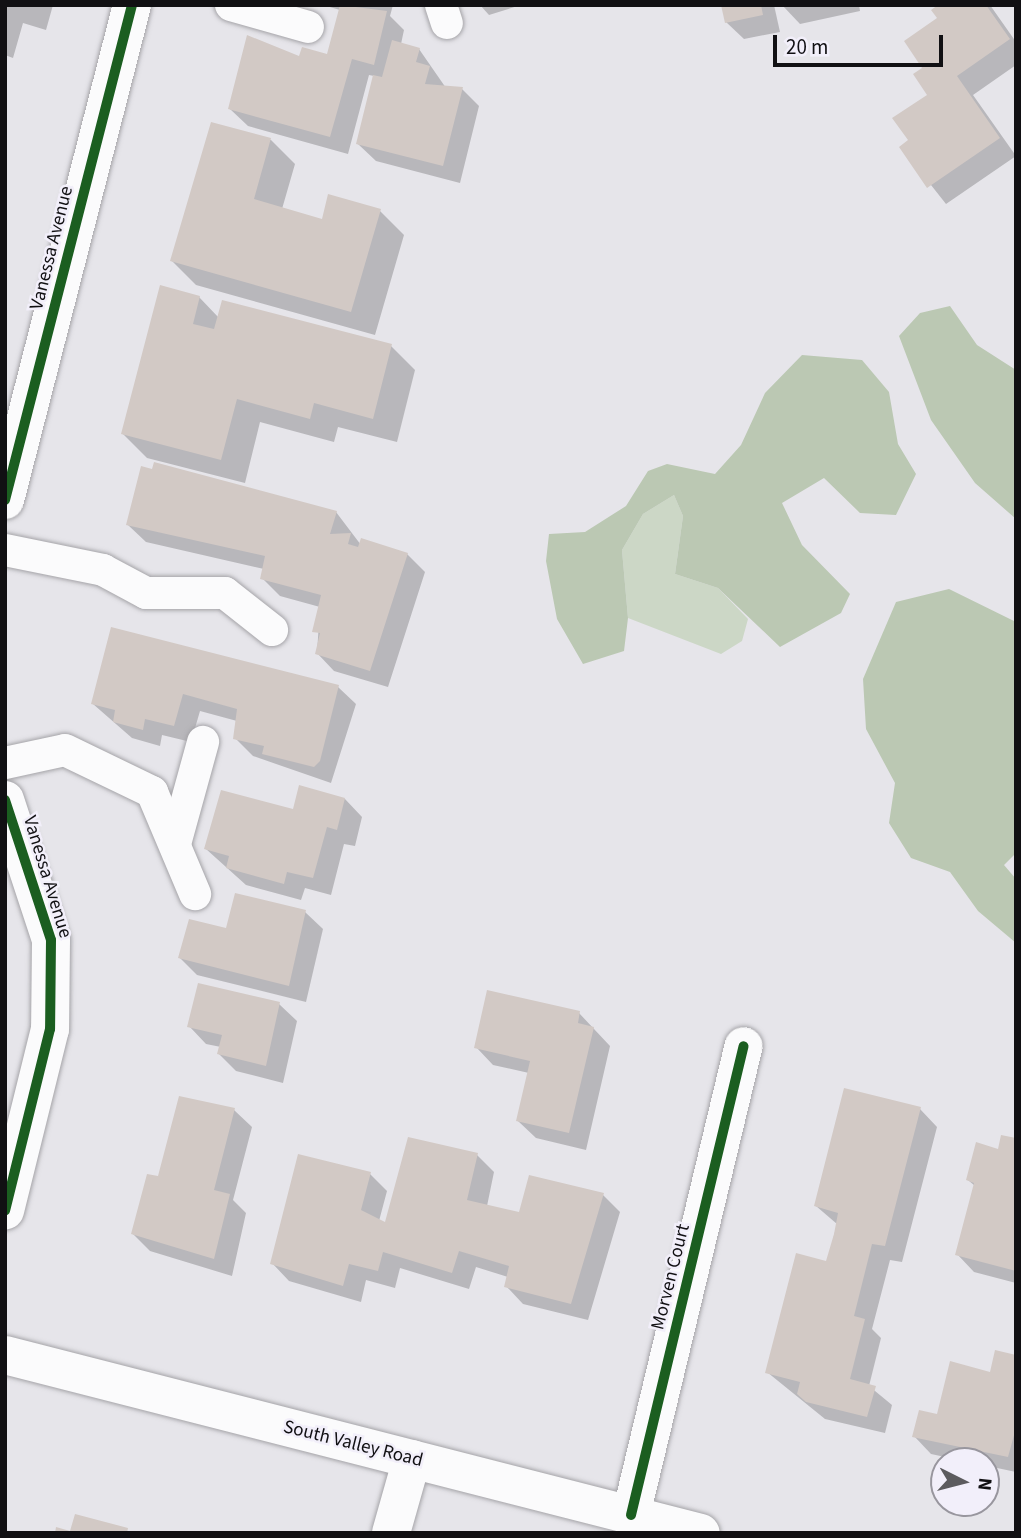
<!DOCTYPE html>
<style>
body{margin:0}
#map{position:relative;width:1021px;height:1538px;overflow:hidden;background:#e6e5ea;font-family:"Source Sans 3",sans-serif}
div>[style]{position:absolute}
.green>*{inset:0;background:#ccd7c6}
.forest>*{inset:0;background:#bbc8b3}
.shadow>*{inset:0;background:#0003}
.building>*{inset:0;background:#d2c9c5}
.roads{filter:drop-shadow(0 0 2px #a5a4a8) drop-shadow(0 0 2px #a5a4a8)}
.lane>*{height:32px;margin:-16px;padding:0 16px;transform-origin:16px;border-radius:16px;background:#fbfbfc}
.street>*{height:38px;margin:-19px;padding:0 19px;transform-origin:19px;border-radius:19px;background:#fbfbfc}
.secondary>*{height:38px;margin:-19px;padding:0 19px;transform-origin:19px;border-radius:19px;background:#fbfbfc}
.cycleway>*{height:10px;margin:-5px;padding:0 5px;transform-origin:5px;border-radius:5px;background:#1b5e20}
span{translate:-50% -50%;white-space:nowrap;text-align:center;line-height:1.15;-webkit-text-stroke:5px #f2effa;paint-order:stroke}
.street-label{font-size:19px;color:#111013}
.frame{position:absolute;inset:0;border:7px solid #111013;pointer-events:none}
.north{position:absolute;left:930px;top:1447px;width:70px;height:70px;box-sizing:border-box;background:#f2effa;border:2px solid #98969e;border-radius:50%;rotate:96deg;font-size:19px;font-weight:700;line-height:28px;text-align:center;color:#111013}
.north::after{content:'';display:block;margin:auto;width:24px;height:32px;background:#5c5b5e;clip-path:polygon(50% 0,100% 100%,50% 72%,0 100%)}
.scale{position:absolute;left:773px;top:35px;width:170px;height:32px;box-sizing:border-box;border:4px solid #111013;border-top:0;padding-left:9px;font-size:21px;line-height:24px;white-space:nowrap;color:#111013;-webkit-text-stroke:5px #f2effa;paint-order:stroke}
</style>
<div id="map">
<div class="green">
<div style="clip-path:polygon(674px 495px,683px 516px,675px 574px,718px 588px,748px 619px,742px 641px,721px 654px,628px 618px,622px 550px,643px 514px)"></div>
</div>
<div class="forest">
<div style="clip-path:polygon(950px 306px,977px 345px,1016px 370px,1016px 519px,975px 483px,931px 420px,899px 336px,920px 313px)"></div>
<div style="clip-path:polygon(802px 355px,862px 360px,889px 392px,898px 444px,916px 474px,896px 515px,860px 513px,824px 478px,782px 503px,802px 545px,850px 594px,841px 613px,780px 647px,718px 588px,675px 574px,683px 516px,674px 495px,643px 514px,622px 550px,628px 618px,624px 651px,583px 664px,557px 619px,546px 561px,549px 534px,585px 532px,626px 506px,648px 471px,667px 464px,715px 474px,741px 445px,765px 393px)"></div>
<div style="clip-path:polygon(949px 589px,1016px 622px,1016px 853px,1004px 865px,1016px 879px,1016px 943px,978px 911px,950px 872px,911px 858px,889px 823px,895px 783px,866px 729px,863px 679px,896px 602px)"></div>
</div>
<div class="shadow">
<div style="clip-path:polygon(5px 5px,53px 5px,46px 30px,23px 23px,13px 58px,5px 55px)"></div>
<div style="clip-path:polygon(323px 5px,393px 5px,390px 16px,404px 30px,401px 44px,419px 49px,446px 88px,462px 89px,479px 106px,460px 183px,376px 161px,358px 144px,374px 76px,369px 75px,348px 154px,248px 126px,230px 109px,300px 58px,328px 56px,340px 10px)"></div>
<div style="clip-path:polygon(480px 5px,521px 5px,489px 15px)"></div>
<div style="clip-path:polygon(723px 5px,774px 5px,780px 32px,744px 39px,726px 22px)"></div>
<div style="clip-path:polygon(859px 5px,860px 11px,800px 24px,782px 5px)"></div>
<div style="clip-path:polygon(941px 5px,990px 5px,1016px 42px,1016px 65px,973px 95px,1016px 156px,946px 204px,901px 147px,910px 141px,929px 95px,924px 68px)"></div>
<div style="clip-path:polygon(212px 124px,271px 140px,295px 164px,282px 209px,323px 221px,380px 211px,404px 235px,375px 335px,196px 285px,172px 261px)"></div>
<div style="clip-path:polygon(199px 297px,219px 318px,391px 346px,415px 370px,397px 442px,338px 427px,334px 442px,260px 422px,245px 483px,147px 458px,123px 434px)"></div>
<div style="clip-path:polygon(336px 512px,361px 545px,407px 554px,425px 572px,388px 687px,334px 671px,317px 653px,320px 607px,280px 596px,262px 578px,264px 569px,146px 542px,128px 525px)"></div>
<div style="clip-path:polygon(112px 629px,338px 687px,356px 704px,331px 783px,253px 756px,235px 738px,237px 721px,200px 711px,191px 742px,162px 735px,160px 746px,132px 738px,93px 704px)"></div>
<div style="clip-path:polygon(345px 799px,362px 817px,355px 846px,344px 844px,331px 895px,305px 888px,301px 900px,246px 885px,206px 849px,294px 811px)"></div>
<div style="clip-path:polygon(305px 912px,323px 929px,306px 1002px,197px 975px,180px 958px)"></div>
<div style="clip-path:polygon(279px 1004px,297px 1021px,283px 1083px,236px 1071px,219px 1054px,221px 1047px,206px 1044px,189px 1026px)"></div>
<div style="clip-path:polygon(579px 1013px,610px 1046px,586px 1150px,536px 1138px,518px 1121px,529px 1073px,493px 1065px,476px 1047px)"></div>
<div style="clip-path:polygon(920px 1109px,937px 1127px,902px 1262px,890px 1260px,872px 1329px,881px 1338px,869px 1386px,892px 1405px,885px 1433px,825px 1419px,767px 1372px,827px 1263px,837px 1224px,816px 1206px)"></div>
<div style="clip-path:polygon(234px 1110px,252px 1127px,233px 1200px,246px 1213px,232px 1276px,150px 1251px,133px 1234px,160px 1179px)"></div>
<div style="clip-path:polygon(1016px 1140px,1016px 1283px,974px 1272px,957px 1254px,975px 1186px,968px 1180px)"></div>
<div style="clip-path:polygon(477px 1155px,494px 1172px,487px 1206px,520px 1214px,603px 1195px,620px 1212px,588px 1320px,523px 1304px,506px 1286px,508px 1277px,476px 1267px,469px 1289px,400px 1268px,395px 1288px,366px 1280px,361px 1302px,289px 1281px,272px 1263px,370px 1174px,387px 1191px,379px 1221px,386px 1224px)"></div>
<div style="clip-path:polygon(1016px 1357px,1016px 1472px,931px 1454px,914px 1436px)"></div>
</div>
<div class="building">
<div style="clip-path:polygon(340px 5px,387px 11px,374px 65px,352px 59px,330px 137px,228px 109px,247px 35px,299px 56px,302px 47px,327px 54px)"></div>
<div style="clip-path:polygon(721px 5px,761px 5px,763px 15px,725px 23px)"></div>
<div style="clip-path:polygon(938px 5px,986px 5px,1010px 39px,957px 76px,1000px 138px,927px 188px,899px 147px,908px 140px,892px 118px,927px 95px,913px 74px,922px 68px,904px 41px,937px 18px,931px 10px)"></div>
<div style="clip-path:polygon(392px 40px,420px 48px,416px 62px,430px 66px,425px 84px,463px 87px,443px 166px,356px 144px,373px 75px,382px 77px)"></div>
<div style="clip-path:polygon(211px 122px,271px 138px,254px 199px,322px 219px,328px 194px,381px 209px,351px 312px,170px 261px)"></div>
<div style="clip-path:polygon(160px 285px,200px 296px,193px 324px,214px 329px,222px 300px,392px 344px,373px 419px,314px 403px,310px 419px,237px 399px,221px 460px,121px 434px)"></div>
<div style="clip-path:polygon(154px 462px,337px 511px,330px 534px,351px 533px,348px 544px,358px 547px,361px 538px,408px 553px,370px 671px,315px 654px,320px 633px,312px 632px,321px 595px,260px 579px,265px 556px,126px 525px,141px 466px,152px 469px)"></div>
<div style="clip-path:polygon(111px 627px,339px 685px,320px 761px,314px 767px,262px 754px,264px 746px,233px 739px,237px 709px,183px 694px,174px 726px,145px 719px,143px 730px,113px 722px,115px 710px,91px 704px)"></div>
<div style="clip-path:polygon(299px 785px,345px 798px,337px 830px,327px 827px,313px 878px,287px 872px,284px 884px,226px 868px,229px 856px,204px 849px,221px 790px,293px 809px)"></div>
<div style="clip-path:polygon(235px 893px,306px 910px,289px 986px,178px 958px,189px 919px,226px 928px)"></div>
<div style="clip-path:polygon(198px 983px,280px 1002px,266px 1066px,217px 1054px,222px 1035px,187px 1027px)"></div>
<div style="clip-path:polygon(487px 990px,580px 1011px,578px 1023px,594px 1027px,569px 1133px,516px 1121px,530px 1061px,474px 1048px)"></div>
<div style="clip-path:polygon(844px 1088px,921px 1107px,885px 1246px,872px 1244px,854px 1316px,865px 1319px,850px 1379px,876px 1386px,867px 1417px,806px 1402px,797px 1394px,800px 1382px,765px 1373px,796px 1253px,826px 1261px,834px 1234px,838px 1213px,814px 1206px)"></div>
<div style="clip-path:polygon(179px 1096px,235px 1108px,214px 1190px,230px 1194px,214px 1259px,131px 1234px,147px 1174px,158px 1176px)"></div>
<div style="clip-path:polygon(1001px 1135px,1016px 1138px,1016px 1271px,955px 1255px,974px 1183px,966px 1180px,976px 1142px,998px 1149px)"></div>
<div style="clip-path:polygon(408px 1137px,478px 1153px,467px 1200px,519px 1212px,529px 1175px,604px 1193px,571px 1304px,504px 1287px,509px 1266px,459px 1251px,452px 1273px,383px 1252px,378px 1271px,349px 1264px,343px 1286px,270px 1264px,298px 1154px,371px 1172px,361px 1210px,385px 1222px)"></div>
<div style="clip-path:polygon(995px 1350px,1016px 1355px,1016px 1428px,1008px 1457px,912px 1437px,919px 1410px,937px 1414px,950px 1361px,990px 1372px)"></div>
<div style="clip-path:polygon(75px 1514px,128px 1528px,127px 1533px,55px 1533px,56px 1527px,70px 1531px)"></div>
</div>
<div class="roads">
<div class="lane">
<div style="left:231px;top:5px;width:80px;rotate:15.9deg"></div>
<div style="left:441px;top:5px;width:19px;rotate:72deg"></div>
<div style="left:5px;top:550px;width:100px;rotate:11.5deg"></div>
<div style="left:103px;top:570px;width:49px;rotate:28.1deg"></div>
<div style="left:146px;top:593px;width:79px"></div>
<div style="left:225px;top:593px;width:60px;rotate:38.2deg"></div>
<div style="left:5px;top:763px;width:61px;rotate:-12.2deg"></div>
<div style="left:65px;top:750px;width:97px;rotate:25.8deg"></div>
<div style="left:152px;top:792px;width:111px;rotate:67.1deg"></div>
<div style="left:175px;top:844px;width:106px;rotate:-74.6deg"></div>
</div>
<div class="street">
<div style="left:5px;top:500px;width:511px;rotate:-75.61deg"></div>
<div style="left:5px;top:800px;width:147px;rotate:71.8deg"></div>
<div style="left:51px;top:940px;width:89px;rotate:90.6deg"></div>
<div style="left:50px;top:1029px;width:187px;rotate:103.9deg"></div>
<div style="left:631px;top:1515px;width:482px;rotate:-76.5deg"></div>
<div style="left:391px;top:1533px;width:77px;rotate:-74.2deg"></div>
</div>
<div class="secondary">
<div style="left:5px;top:1355px;width:718px;rotate:14.35deg"></div>
</div>
</div>
<div class="cycleway">
<div style="left:5px;top:500px;width:511px;rotate:-75.61deg"></div>
<div style="left:5px;top:800px;width:147px;rotate:71.8deg"></div>
<div style="left:51px;top:940px;width:89px;rotate:90.6deg"></div>
<div style="left:50px;top:1029px;width:187px;rotate:103.9deg"></div>
<div style="left:631px;top:1515px;width:482px;rotate:-76.5deg"></div>
</div>
<div class="street-label">
<span style="left:52px;top:248px;rotate:-76deg">Vanessa Avenue</span>
<span style="left:47px;top:877px;rotate:73deg">Vanessa Avenue</span>
<span style="left:671px;top:1277px;rotate:-76deg">Morven Court</span>
<span style="left:353px;top:1444px;rotate:14deg">South Valley Road</span>
</div>
<div class="frame"></div>
<div class="north">N</div>
<div class="scale">20 m</div>
</div>
